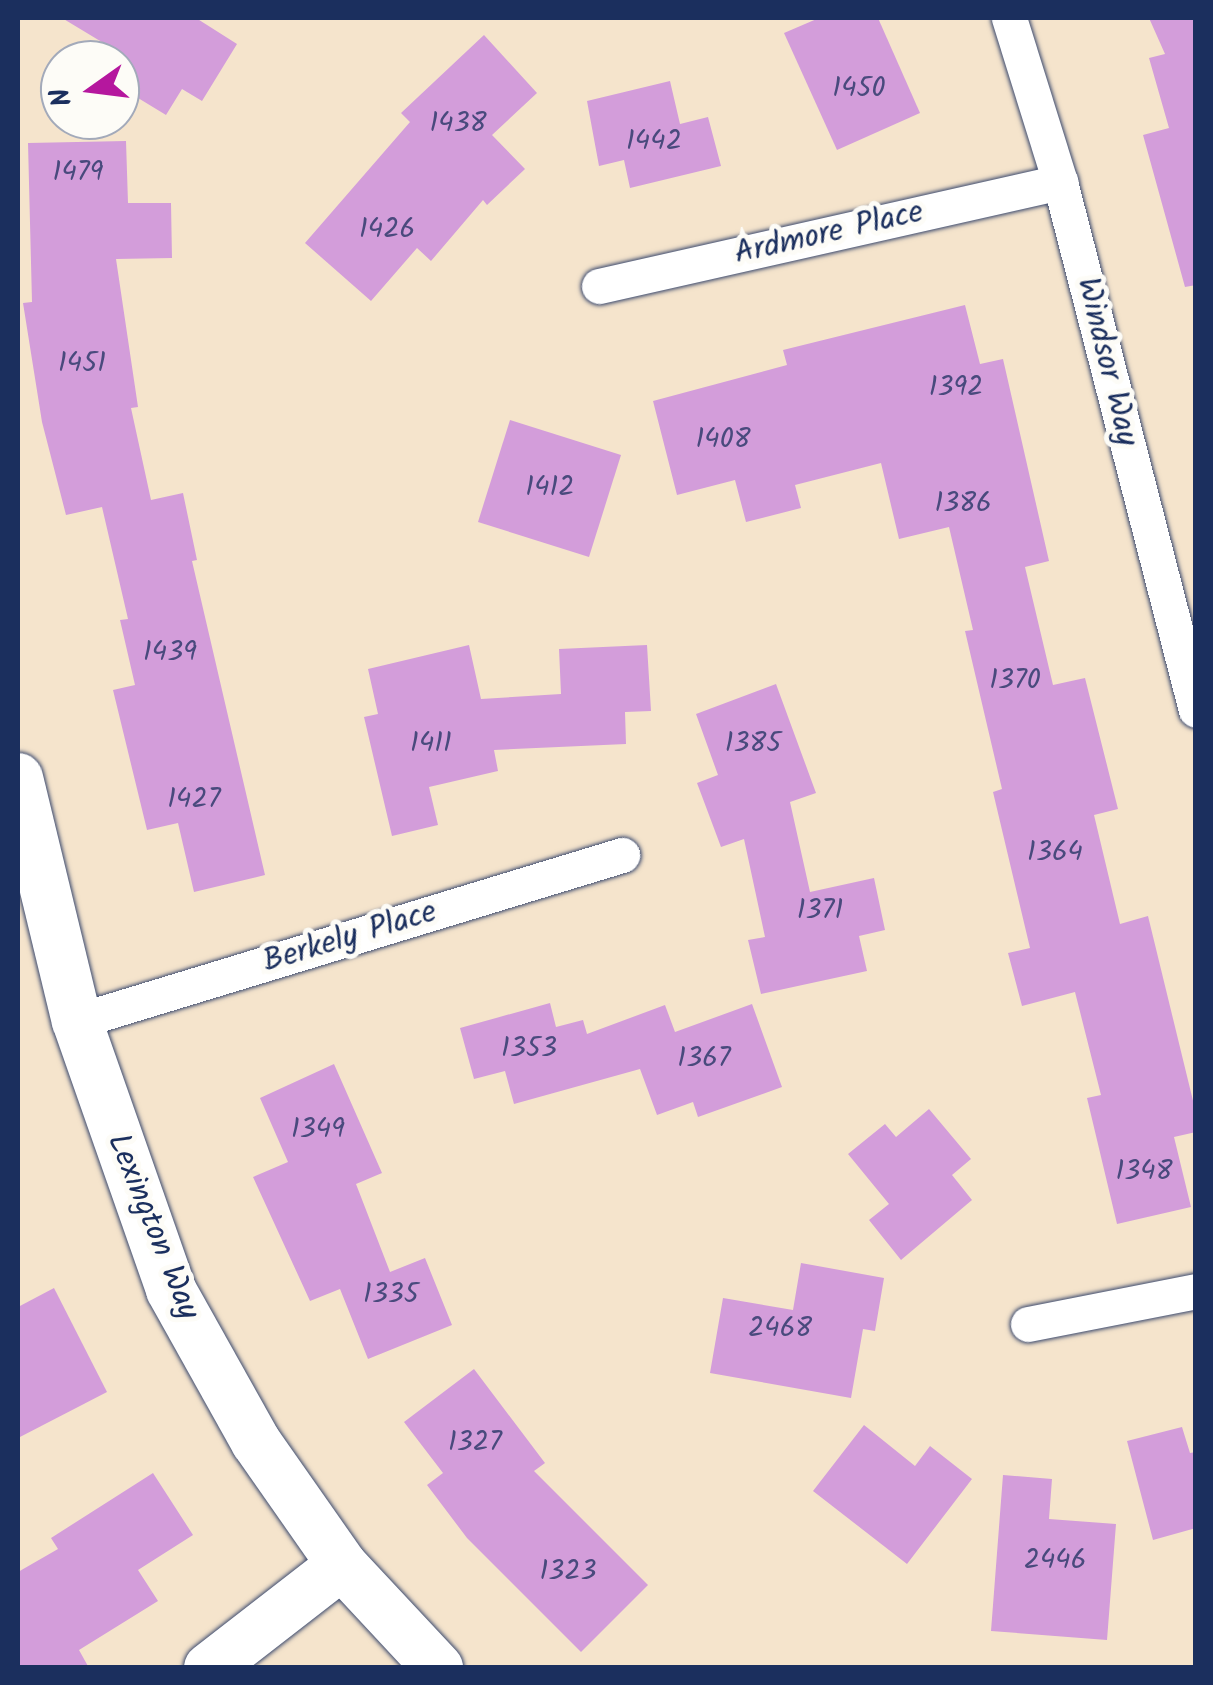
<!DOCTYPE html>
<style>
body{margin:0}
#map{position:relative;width:1213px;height:1685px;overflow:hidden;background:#f5e4cc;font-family:Kalam,sans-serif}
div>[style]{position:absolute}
.building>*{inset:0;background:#d39dda}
.roads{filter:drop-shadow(0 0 2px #3c4a6e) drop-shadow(0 0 2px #3c4a6e)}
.street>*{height:35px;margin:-17.5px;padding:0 17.5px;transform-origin:17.5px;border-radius:17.5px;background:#fff}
.secondary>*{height:50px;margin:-25px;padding:0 25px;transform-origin:25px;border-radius:25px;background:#fff}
span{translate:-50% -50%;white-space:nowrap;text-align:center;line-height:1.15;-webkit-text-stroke:10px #fdfcf7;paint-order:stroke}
.number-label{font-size:28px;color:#494a7d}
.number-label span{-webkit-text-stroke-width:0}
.street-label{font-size:32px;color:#1b2f5e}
.frame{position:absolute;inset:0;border:20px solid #1b2f5e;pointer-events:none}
.north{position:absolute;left:40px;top:40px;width:100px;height:100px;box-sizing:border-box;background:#fdfcf7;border:2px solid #a3aaba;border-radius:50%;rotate:256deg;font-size:28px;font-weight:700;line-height:40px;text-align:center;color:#1b2f5e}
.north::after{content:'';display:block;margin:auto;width:35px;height:45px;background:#b5179e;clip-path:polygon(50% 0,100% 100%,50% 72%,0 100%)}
</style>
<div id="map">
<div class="building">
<div style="clip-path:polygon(62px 18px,196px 18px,237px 44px,202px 101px,182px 89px,166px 115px,120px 87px,120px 53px)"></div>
<div style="clip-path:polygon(819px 18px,878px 18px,920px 113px,837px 150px,784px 33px)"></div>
<div style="clip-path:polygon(1149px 18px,1196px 18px,1196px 285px,1185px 287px,1143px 135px,1169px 128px,1149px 58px,1165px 54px)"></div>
<div style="clip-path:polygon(484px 35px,537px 93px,492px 135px,525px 169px,487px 205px,483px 200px,431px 261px,417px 248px,371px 301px,305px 243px,410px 122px,401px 113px)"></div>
<div style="clip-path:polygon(670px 81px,680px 124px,708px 117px,721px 166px,630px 188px,624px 160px,599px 166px,587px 101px)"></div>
<div style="clip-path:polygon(126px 141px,128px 203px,171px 203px,172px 258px,116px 259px,138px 407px,131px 408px,151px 500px,183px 493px,197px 560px,192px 561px,265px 875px,194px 892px,178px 823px,147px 830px,113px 690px,135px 685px,120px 620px,128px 619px,102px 507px,66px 515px,42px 422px,23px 303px,32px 302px,28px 143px)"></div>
<div style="clip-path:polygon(965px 305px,980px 364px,1003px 359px,1049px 561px,1025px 567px,1053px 685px,1085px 678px,1118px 809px,1094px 815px,1120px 924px,1148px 916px,1196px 1113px,1196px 1132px,1174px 1137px,1191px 1207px,1117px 1224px,1087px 1098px,1101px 1095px,1075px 992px,1022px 1006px,1008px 953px,1030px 948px,993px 792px,1002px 789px,965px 631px,973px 630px,949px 527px,899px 539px,881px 463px,795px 485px,801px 508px,746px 522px,735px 480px,677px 495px,653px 401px,787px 365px,783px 350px)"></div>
<div style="clip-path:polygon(510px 420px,621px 455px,589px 557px,478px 522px)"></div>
<div style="clip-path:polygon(469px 645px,481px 699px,561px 694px,559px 649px,647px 645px,651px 711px,625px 712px,626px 744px,494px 750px,498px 771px,429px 787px,438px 825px,392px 836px,364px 717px,378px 714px,368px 669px)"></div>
<div style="clip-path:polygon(776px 684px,816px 793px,790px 802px,810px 892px,874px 878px,885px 930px,859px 936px,867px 971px,761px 994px,748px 940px,765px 937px,744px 839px,721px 847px,697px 783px,718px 775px,696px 714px)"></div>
<div style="clip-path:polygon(550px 1003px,556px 1027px,583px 1020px,587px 1034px,665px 1005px,675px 1032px,752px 1004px,782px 1087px,698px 1117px,693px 1102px,657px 1115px,640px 1069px,514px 1104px,505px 1071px,474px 1079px,460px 1028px)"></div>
<div style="clip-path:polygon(334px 1064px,382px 1173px,356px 1184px,390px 1272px,425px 1258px,452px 1325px,368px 1359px,340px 1289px,310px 1301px,253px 1177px,288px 1162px,260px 1098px)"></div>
<div style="clip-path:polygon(929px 1109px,971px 1159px,952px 1175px,972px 1200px,901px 1260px,869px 1220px,889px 1204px,848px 1154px,885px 1124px,896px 1137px)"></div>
<div style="clip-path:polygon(801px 1263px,884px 1278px,875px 1331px,863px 1329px,851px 1398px,710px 1373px,723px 1298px,793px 1310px)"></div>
<div style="clip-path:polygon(54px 1288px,107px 1392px,18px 1438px,18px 1307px)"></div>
<div style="clip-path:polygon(474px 1369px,545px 1463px,534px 1471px,648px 1585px,581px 1652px,467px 1538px,427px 1485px,443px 1473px,404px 1422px)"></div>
<div style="clip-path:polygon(864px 1425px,915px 1466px,930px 1446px,972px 1479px,907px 1564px,813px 1491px)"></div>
<div style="clip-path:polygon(1182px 1427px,1190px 1453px,1196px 1452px,1196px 1528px,1153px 1540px,1127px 1441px)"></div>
<div style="clip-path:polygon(153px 1473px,193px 1535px,138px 1570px,158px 1601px,79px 1650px,89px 1668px,18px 1668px,18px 1572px,58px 1549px,51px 1538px)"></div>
<div style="clip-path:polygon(1003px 1475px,1052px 1479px,1049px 1519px,1116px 1524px,1107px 1640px,991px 1631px)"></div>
</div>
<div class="roads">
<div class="street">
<div style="left:1009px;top:18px;width:172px;rotate:72.7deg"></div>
<div style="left:1060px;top:182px;width:545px;rotate:75.56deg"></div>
<div style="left:599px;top:286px;width:473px;rotate:-12.7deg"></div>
<div style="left:77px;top:1021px;width:570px;rotate:-16.94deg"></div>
<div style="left:1028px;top:1324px;width:171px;rotate:-11.1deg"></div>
</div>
<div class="secondary">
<div style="left:18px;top:778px;width:250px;rotate:76.4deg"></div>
<div style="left:77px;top:1021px;width:285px;rotate:70.7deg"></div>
<div style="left:171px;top:1290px;width:174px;rotate:60.8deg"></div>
<div style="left:256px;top:1442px;width:150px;rotate:55deg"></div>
<div style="left:342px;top:1565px;width:141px;rotate:47deg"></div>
<div style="left:209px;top:1668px;width:168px;rotate:-37.8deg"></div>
</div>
</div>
<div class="number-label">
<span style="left:859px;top:89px">1450</span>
<span style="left:458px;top:124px">1438</span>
<span style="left:654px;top:142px">1442</span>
<span style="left:78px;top:173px">1479</span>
<span style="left:387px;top:230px">1426</span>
<span style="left:82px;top:364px">1451</span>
<span style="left:956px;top:388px">1392</span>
<span style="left:723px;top:440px">1408</span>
<span style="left:550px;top:488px">1412</span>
<span style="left:963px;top:504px">1386</span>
<span style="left:170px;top:653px">1439</span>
<span style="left:1015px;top:681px">1370</span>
<span style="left:431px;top:744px">1411</span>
<span style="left:753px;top:744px">1385</span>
<span style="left:194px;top:800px">1427</span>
<span style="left:1055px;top:853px">1364</span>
<span style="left:820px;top:911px">1371</span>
<span style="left:529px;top:1049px">1353</span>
<span style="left:704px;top:1059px">1367</span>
<span style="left:318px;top:1130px">1349</span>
<span style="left:1144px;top:1172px">1348</span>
<span style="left:391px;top:1295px">1335</span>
<span style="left:780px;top:1329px">2468</span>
<span style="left:475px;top:1443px">1327</span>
<span style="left:1055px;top:1561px">2446</span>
<span style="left:568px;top:1572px">1323</span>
</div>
<div class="street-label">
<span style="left:829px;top:234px;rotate:-13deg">Ardmore Place</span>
<span style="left:1106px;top:362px;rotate:76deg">Windsor Way</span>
<span style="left:350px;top:938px;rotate:-17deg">Berkely Place</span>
<span style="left:152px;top:1227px;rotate:68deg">Lexington Way</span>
</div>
<div class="frame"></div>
<div class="north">N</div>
</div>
